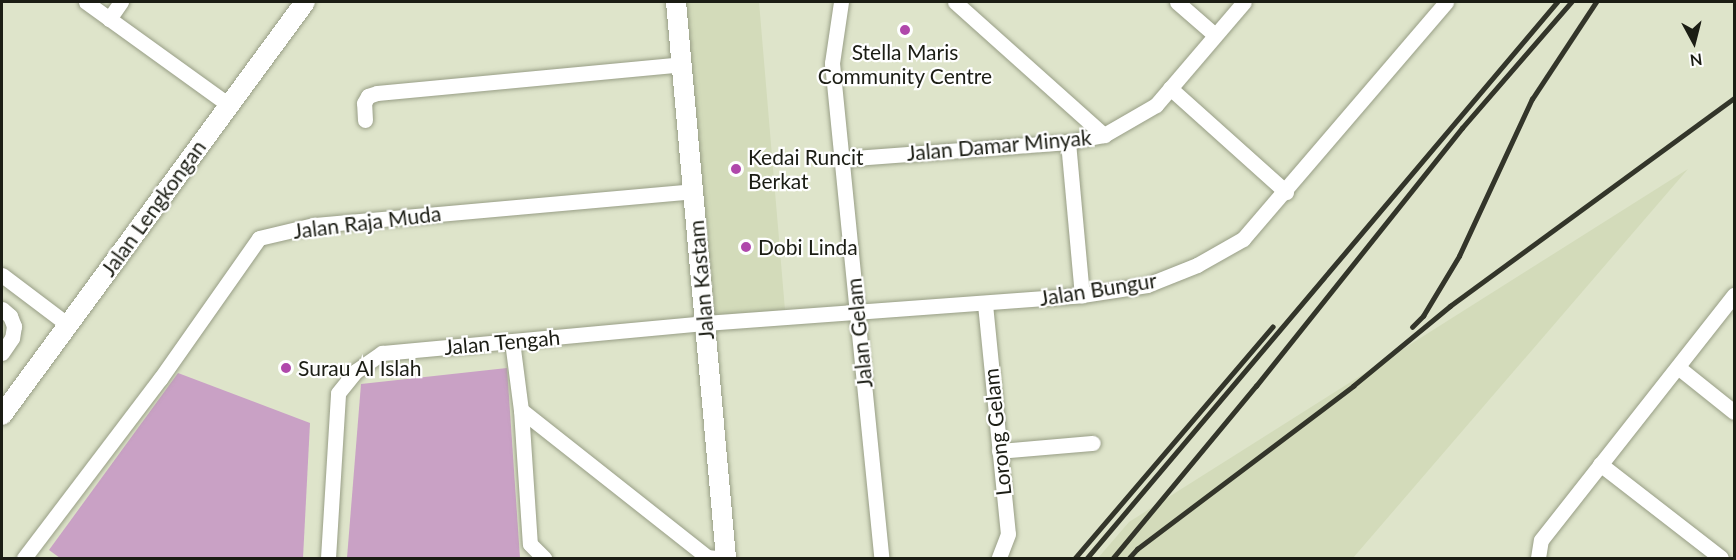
<!DOCTYPE html>
<style>
body{margin:0}
#map{position:relative;width:1736px;height:560px;overflow:hidden;background:#dee4ca;font-family:Lato,sans-serif}
div>[style]{position:absolute}
.built>*{inset:0;background:#d3dbba}
.green>*{inset:0;background:#c9a1c5}
.roads{filter:drop-shadow(0 0 2px #989e86) drop-shadow(0 0 2px #989e86)}
.minor>*{height:15px;margin:-7.5px;padding:0 7.5px;transform-origin:7.5px;border-radius:7.5px;background:#fff}
.tertiary>*{height:20px;margin:-10px;padding:0 10px;transform-origin:10px;border-radius:10px;background:#fff}
.rail>*{height:4.5px;margin:-2.25px;padding:0 2.25px;transform-origin:2.25px;border-radius:2.25px;background:#33352a}
.dots>*{width:16px;height:16px;translate:-50% -50%;box-sizing:border-box;border:3px solid #fff;border-radius:50%}
span{translate:-50% -50%;white-space:nowrap;text-align:center;line-height:1.15;-webkit-text-stroke:4.5px #fff;paint-order:stroke}
.poi-label{font-size:21px;color:#1b1d14}
.left{translate:0 -50%;text-align:left}
.street-label{font-size:21px;color:#1b1d14}
.frame{position:absolute;inset:0;border:3px solid #1b1d14;pointer-events:none}
.north{position:absolute;left:1664px;top:12px;width:60px;height:60px;-webkit-text-stroke:4px #fff;paint-order:stroke;rotate:173deg;font-size:16px;font-weight:700;line-height:24px;text-align:center;color:#1b1d14}
.north::after{content:'';display:block;margin:auto;width:21px;height:27px;background:#1b1d14;clip-path:polygon(50% 0,100% 100%,50% 72%,0 100%)}
</style>
<div id="map">
<div class="built">
<div style="clip-path:polygon(685px 2px,759px 2px,785px 310px,713px 315px)"></div>
<div style="clip-path:polygon(1688px 169px,1353px 558px,1098px 558px,1129px 522px)"></div>
</div>
<div class="green">
<div style="clip-path:polygon(507px 368px,520px 558px,347px 558px,361px 384px)"></div>
<div style="clip-path:polygon(178px 373px,310px 423px,303px 558px,60px 558px,49px 550px)"></div>
</div>
<div class="roads">
<div class="minor">
<div style="left:86px;top:2px;width:176px;rotate:35.8deg"></div>
<div style="left:841px;top:2px;width:62px;rotate:98.4deg"></div>
<div style="left:832px;top:63px;width:497px;rotate:84.3deg"></div>
<div style="left:955px;top:2px;width:200px;rotate:41.8deg"></div>
<div style="left:1177px;top:2px;width:50px;rotate:41deg"></div>
<div style="left:109px;top:19px;width:21px;rotate:-55deg"></div>
<div style="left:1170px;top:88px;width:156px;rotate:41.9deg"></div>
<div style="left:365px;top:120px;width:17px;rotate:-93deg"></div>
<div style="left:364px;top:103px;width:8px;rotate:-60deg"></div>
<div style="left:368px;top:96px;width:9px;rotate:-18deg"></div>
<div style="left:377px;top:93px;width:306px;rotate:-5.4deg"></div>
<div style="left:1068px;top:142px;width:154px;rotate:84.8deg"></div>
<div style="left:841px;top:159px;width:228px;rotate:-4.3deg"></div>
<div style="left:1068px;top:142px;width:37px;rotate:-11deg"></div>
<div style="left:1104px;top:135px;width:60px;rotate:-30deg"></div>
<div style="left:1156px;top:105px;width:135px;rotate:-49.5deg"></div>
<div style="left:2px;top:275px;width:83px;rotate:37.1deg"></div>
<div style="left:985px;top:304px;width:231px;rotate:84.3deg"></div>
<div style="left:1008px;top:534px;width:26px;rotate:111deg"></div>
<div style="left:2px;top:309px;width:11px;rotate:41deg"></div>
<div style="left:10px;top:316px;width:11px;rotate:68deg"></div>
<div style="left:14px;top:326px;width:12px;rotate:99deg"></div>
<div style="left:12px;top:338px;width:18px;rotate:124deg"></div>
<div style="left:512px;top:341px;width:70px;rotate:82.6deg"></div>
<div style="left:521px;top:410px;width:134px;rotate:86.2deg"></div>
<div style="left:530px;top:544px;width:20px;rotate:45deg"></div>
<div style="left:1679px;top:368px;width:70px;rotate:38.7deg"></div>
<div style="left:521px;top:410px;width:237px;rotate:38.3deg"></div>
<div style="left:707px;top:557px;width:9px;rotate:6deg"></div>
<div style="left:999px;top:451px;width:94px;rotate:-4.9deg"></div>
<div style="left:1600px;top:464px;width:153px;rotate:37.8deg"></div>
<div style="left:24px;top:558px;width:225px;rotate:-52.8deg"></div>
<div style="left:160px;top:379px;width:172px;rotate:-54.9deg"></div>
<div style="left:259px;top:238px;width:57px;rotate:-13.3deg"></div>
<div style="left:314px;top:225px;width:381px;rotate:-5.1deg"></div>
<div style="left:328px;top:558px;width:165px;rotate:-86.5deg"></div>
<div style="left:338px;top:393px;width:28px;rotate:-51deg"></div>
<div style="left:356px;top:371px;width:32px;rotate:-35deg"></div>
<div style="left:382px;top:353px;width:324px;rotate:-5.3deg"></div>
<div style="left:705px;top:323px;width:378px;rotate:-4.2deg"></div>
<div style="left:1082px;top:295px;width:66px;rotate:-8.7deg"></div>
<div style="left:1147px;top:285px;width:54px;rotate:-21.8deg"></div>
<div style="left:1197px;top:265px;width:53px;rotate:-29.5deg"></div>
<div style="left:1243px;top:239px;width:312px;rotate:-49.4deg"></div>
<div style="left:1538px;top:558px;width:18px;rotate:-81deg"></div>
<div style="left:1541px;top:540px;width:312px;rotate:-51.8deg"></div>
</div>
<div class="tertiary">
<div style="left:676px;top:2px;width:558px;rotate:84.86deg"></div>
<div style="left:2px;top:415px;width:512px;rotate:-53.73deg"></div>
</div>
</div>
<div class="rail">
<div style="left:1412px;top:327px;width:16px;rotate:-45deg"></div>
<div style="left:1423px;top:316px;width:70px;rotate:-59deg"></div>
<div style="left:1459px;top:256px;width:173px;rotate:-65.1deg"></div>
<div style="left:1532px;top:99px;width:116px;rotate:-56.6deg"></div>
<div style="left:1075px;top:558px;width:304px;rotate:-49.5deg"></div>
<div style="left:1087px;top:558px;width:728px;rotate:-49.79deg"></div>
<div style="left:1113px;top:558px;width:224px;rotate:-50.3deg"></div>
<div style="left:1256px;top:386px;width:330px;rotate:-51.4deg"></div>
<div style="left:1462px;top:128px;width:167px;rotate:-49.1deg"></div>
<div style="left:1129px;top:558px;width:12px;rotate:-48deg"></div>
<div style="left:1137px;top:549px;width:271px;rotate:-37deg"></div>
<div style="left:1353px;top:386px;width:126px;rotate:-39.5deg"></div>
<div style="left:1450px;top:306px;width:352px;rotate:-36.2deg"></div>
</div>
<div class="dots">
<div style="left:905px;top:30px;background:#b048ab"></div>
<div style="left:736px;top:169px;background:#b048ab"></div>
<div style="left:746px;top:247px;background:#b048ab"></div>
<div style="left:286px;top:368px;background:#b048ab"></div>
</div>
<div class="poi-label">
<span style="left:905px;top:64px">Stella Maris<br>Community Centre</span>
<span class="left" style="left:748px;top:169px">Kedai Runcit<br>Berkat</span>
<span class="left" style="left:758px;top:247px">Dobi Linda</span>
<span class="left" style="left:298px;top:368px">Surau Al Islah</span>
</div>
<div class="street-label">
<span style="left:999px;top:145px;rotate:-5deg">Jalan Damar Minyak</span>
<span style="left:153px;top:208px;rotate:-54deg">Jalan Lengkongan</span>
<span style="left:367px;top:222px;rotate:-7deg">Jalan Raja Muda</span>
<span style="left:701px;top:280px;rotate:-95deg">Jalan Kastam</span>
<span style="left:1098px;top:289px;rotate:-9deg">Jalan Bungur</span>
<span style="left:859px;top:333px;rotate:-96deg">Jalan Gelam</span>
<span style="left:502px;top:342px;rotate:-5deg">Jalan Tengah</span>
<span style="left:997px;top:432px;rotate:-96deg">Lorong Gelam</span>
</div>
<div class="frame"></div>
<div class="north">N</div>
</div>
